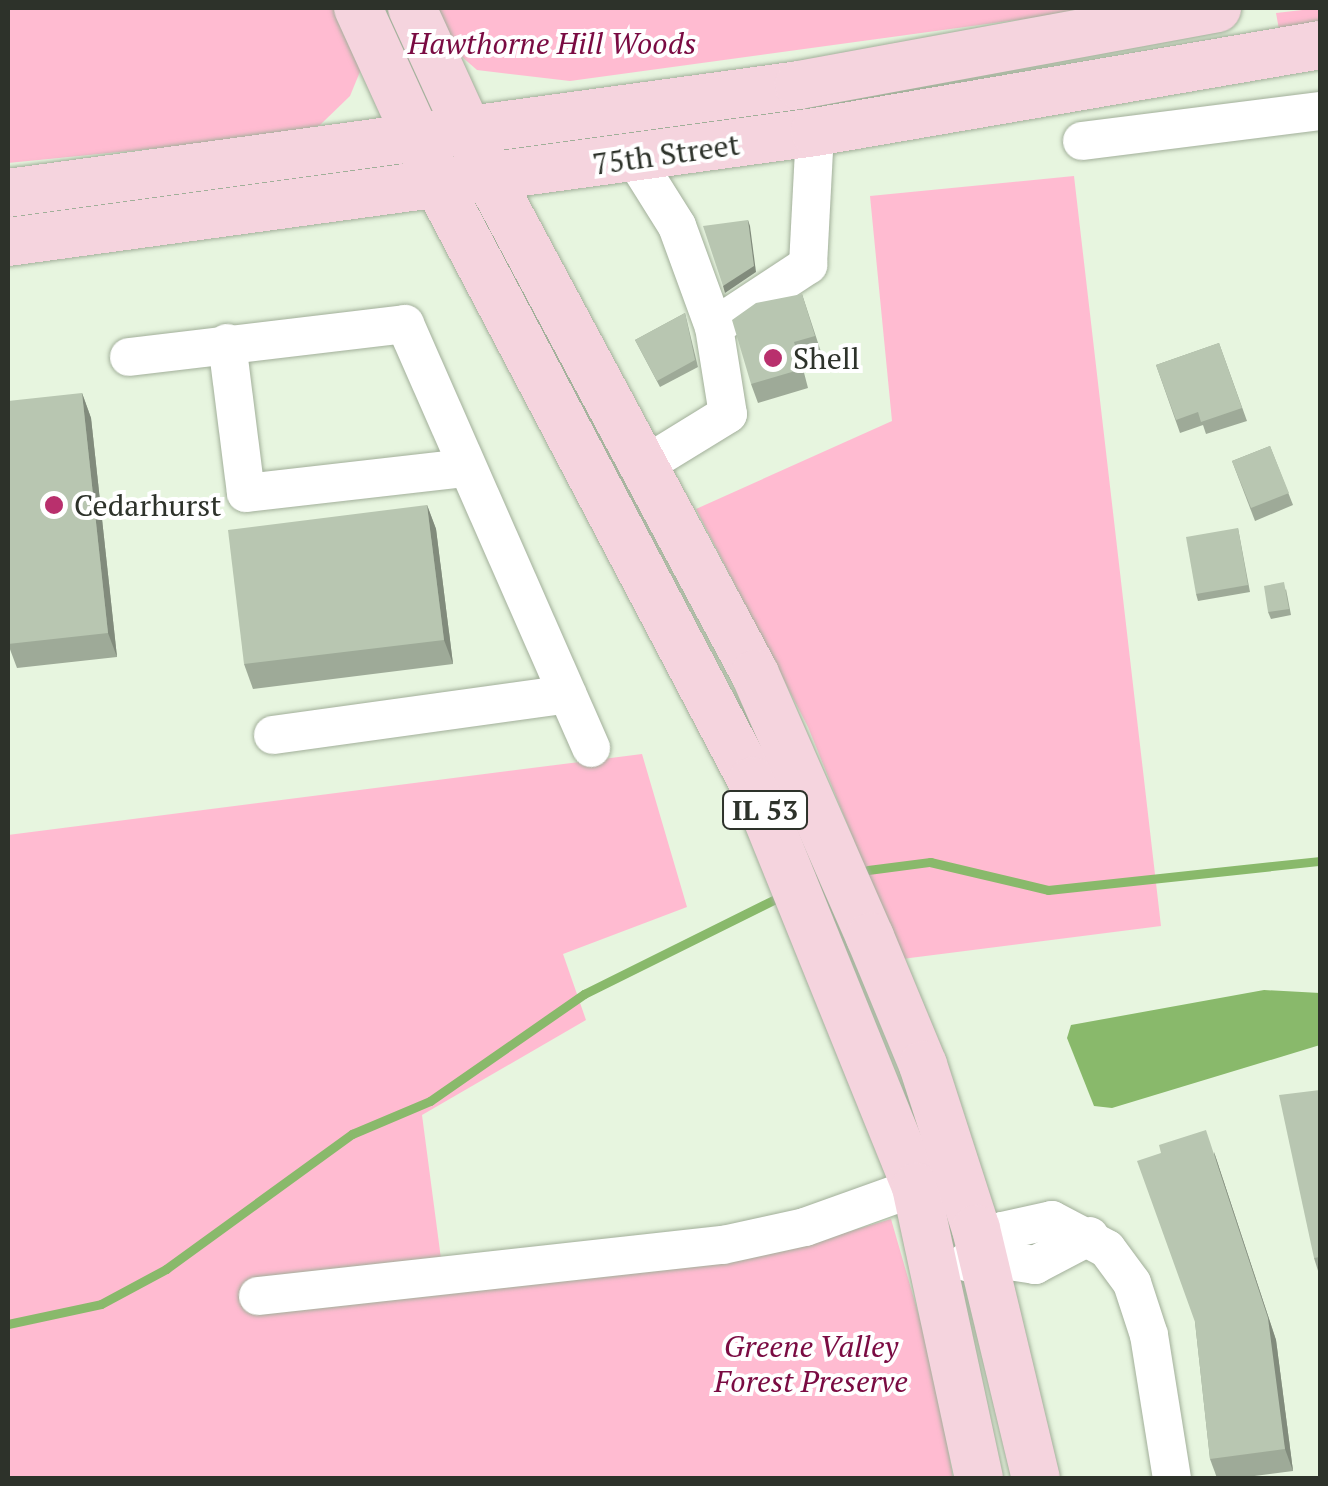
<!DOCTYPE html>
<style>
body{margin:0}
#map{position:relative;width:1328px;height:1486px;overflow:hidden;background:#e7f5df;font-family:"PT Serif",serif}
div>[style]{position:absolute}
.green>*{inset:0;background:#ffbbd1}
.water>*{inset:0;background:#89b96b}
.stream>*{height:9px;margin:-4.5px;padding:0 4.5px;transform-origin:4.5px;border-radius:4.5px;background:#89b96b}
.roads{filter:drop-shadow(0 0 2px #a2af9a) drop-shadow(0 0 2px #a2af9a)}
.minor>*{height:38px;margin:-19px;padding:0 19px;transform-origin:19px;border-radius:19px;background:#fff}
.major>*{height:48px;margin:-24px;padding:0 24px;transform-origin:24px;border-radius:24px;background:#f5d4de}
.wall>*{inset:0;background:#9eaa98}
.shaded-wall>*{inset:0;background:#818b7c}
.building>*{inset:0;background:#b8c6b1}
.dots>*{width:28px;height:28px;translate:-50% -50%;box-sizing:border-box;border:5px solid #fff;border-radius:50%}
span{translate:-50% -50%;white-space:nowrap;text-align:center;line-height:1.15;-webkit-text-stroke:8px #fff;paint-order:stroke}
.shield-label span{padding:2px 8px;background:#fff;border:2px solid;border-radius:8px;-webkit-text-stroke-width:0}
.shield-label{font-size:28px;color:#2d322a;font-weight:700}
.park-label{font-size:30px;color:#7a0b42;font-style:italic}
.street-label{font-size:30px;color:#2d322a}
.poi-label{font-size:30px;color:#2d322a}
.left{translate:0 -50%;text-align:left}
.frame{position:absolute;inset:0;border:10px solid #2d322a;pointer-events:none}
</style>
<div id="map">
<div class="green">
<div style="clip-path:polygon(8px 8px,342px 8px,364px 62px,350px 96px,320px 125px,290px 135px,8px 163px)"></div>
<div style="clip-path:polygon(436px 8px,1105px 8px,570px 81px,477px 70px,461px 56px)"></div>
<div style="clip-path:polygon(1320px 8px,1320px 29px,1280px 35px,1276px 13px)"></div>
<div style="clip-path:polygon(1074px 176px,1161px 926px,902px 959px,808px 727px,696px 509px,892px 421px,870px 196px)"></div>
<div style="clip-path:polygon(642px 754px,687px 907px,563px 954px,586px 1020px,422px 1115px,445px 1289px,784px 1251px,891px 1219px,934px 1368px,953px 1478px,8px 1478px,8px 835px)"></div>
</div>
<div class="water">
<div style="clip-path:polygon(1264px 990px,1320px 993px,1320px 1045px,1112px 1108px,1094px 1106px,1067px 1038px,1071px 1025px)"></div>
</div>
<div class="stream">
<div style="left:868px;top:870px;width:63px;rotate:-7.4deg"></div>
<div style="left:930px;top:862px;width:121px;rotate:13.3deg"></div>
<div style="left:1048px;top:890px;width:274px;rotate:-6.1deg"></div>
<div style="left:8px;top:1324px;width:95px;rotate:-12.1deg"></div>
<div style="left:101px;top:1304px;width:74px;rotate:-28.3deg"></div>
<div style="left:166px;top:1269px;width:230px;rotate:-36deg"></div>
<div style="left:352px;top:1134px;width:85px;rotate:-22.9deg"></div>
<div style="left:430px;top:1101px;width:188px;rotate:-34.8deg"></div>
<div style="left:584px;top:994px;width:220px;rotate:-26.4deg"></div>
</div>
<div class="roads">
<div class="minor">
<div style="left:1082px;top:141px;width:240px;rotate:-7.2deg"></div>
<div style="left:635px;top:159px;width:79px;rotate:57.9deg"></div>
<div style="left:677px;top:226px;width:108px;rotate:69.9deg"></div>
<div style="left:714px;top:327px;width:88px;rotate:80.9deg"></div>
<div style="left:728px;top:414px;width:101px;rotate:148.4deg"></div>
<div style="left:714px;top:327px;width:113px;rotate:-33.4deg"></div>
<div style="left:808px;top:265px;width:133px;rotate:-87deg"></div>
<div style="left:227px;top:343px;width:151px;rotate:82.8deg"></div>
<div style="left:246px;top:493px;width:222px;rotate:-6.5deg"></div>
<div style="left:129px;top:357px;width:278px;rotate:-6.8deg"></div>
<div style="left:405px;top:324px;width:463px;rotate:66.3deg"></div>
<div style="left:273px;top:735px;width:297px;rotate:-7.9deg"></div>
<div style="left:983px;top:1257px;width:32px;rotate:-54deg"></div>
<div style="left:1002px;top:1231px;width:51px;rotate:-12.4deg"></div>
<div style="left:1052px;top:1220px;width:62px;rotate:27.8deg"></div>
<div style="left:1107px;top:1249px;width:42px;rotate:53.7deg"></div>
<div style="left:1132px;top:1283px;width:55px;rotate:71.9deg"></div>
<div style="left:1149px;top:1335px;width:145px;rotate:80.9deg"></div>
<div style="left:966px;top:1262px;width:18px;rotate:-16deg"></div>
<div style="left:983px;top:1257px;width:53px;rotate:8.7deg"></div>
<div style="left:1035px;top:1265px;width:62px;rotate:-27.8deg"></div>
<div style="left:258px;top:1296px;width:468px;rotate:-6.3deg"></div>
<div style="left:723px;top:1245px;width:84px;rotate:-12.4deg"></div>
<div style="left:805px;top:1227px;width:118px;rotate:-19.8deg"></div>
</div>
<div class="major">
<div style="left:358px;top:8px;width:196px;rotate:65.5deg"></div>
<div style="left:439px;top:186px;width:672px;rotate:62.25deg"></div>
<div style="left:752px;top:781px;width:438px;rotate:68deg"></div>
<div style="left:916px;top:1187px;width:298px;rotate:77.8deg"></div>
<div style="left:412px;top:8px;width:188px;rotate:65.5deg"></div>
<div style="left:490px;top:179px;width:561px;rotate:61.84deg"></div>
<div style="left:755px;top:674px;width:287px;rotate:66.4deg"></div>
<div style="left:870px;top:937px;width:139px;rotate:67.5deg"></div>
<div style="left:923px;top:1065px;width:172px;rotate:72.1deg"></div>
<div style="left:976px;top:1229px;width:256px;rotate:76.5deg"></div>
<div style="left:8px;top:193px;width:798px;rotate:-7.77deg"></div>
<div style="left:799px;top:85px;width:425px;rotate:-10.4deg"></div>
<div style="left:8px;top:242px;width:814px;rotate:-7.76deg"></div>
<div style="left:815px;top:132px;width:512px;rotate:-9.77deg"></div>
</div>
</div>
<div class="wall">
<div style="clip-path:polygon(802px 294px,822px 355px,801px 361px,808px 388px,758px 403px,751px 384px)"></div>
<div style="clip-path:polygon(685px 313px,698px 367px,660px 387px,635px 340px)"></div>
<div style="clip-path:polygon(1219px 343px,1247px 421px,1206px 434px,1203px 425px,1180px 433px,1156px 365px)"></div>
<div style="clip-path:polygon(82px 393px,91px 418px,117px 657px,17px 668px,8px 644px)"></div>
<div style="clip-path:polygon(1270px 446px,1293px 505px,1255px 521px,1232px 461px)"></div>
<div style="clip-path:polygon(427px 505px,436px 529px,453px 664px,253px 689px,244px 664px)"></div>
<div style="clip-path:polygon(1238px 528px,1250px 592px,1198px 601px,1196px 594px)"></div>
<div style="clip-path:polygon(1286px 589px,1291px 615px,1271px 619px,1268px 612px)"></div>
<div style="clip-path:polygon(1320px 1090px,1320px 1277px,1314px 1258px)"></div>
<div style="clip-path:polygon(1214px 1152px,1276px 1340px,1293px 1471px,1239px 1478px,1217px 1478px,1210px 1459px,1195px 1322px)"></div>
</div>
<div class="shaded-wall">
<div style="clip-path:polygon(748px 220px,750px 226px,756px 272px,725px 293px,723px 286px)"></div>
<div style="clip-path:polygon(82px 393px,91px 418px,117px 657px,108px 633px)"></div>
<div style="clip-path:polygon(427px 505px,436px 529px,453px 664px,444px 640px)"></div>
<div style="clip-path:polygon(1214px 1152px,1276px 1340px,1293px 1471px,1285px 1449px)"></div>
</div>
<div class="building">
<div style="clip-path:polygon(748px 220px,754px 266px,723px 286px,703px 226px)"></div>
<div style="clip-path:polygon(802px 294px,815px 336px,794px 342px,802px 369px,751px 384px,732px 320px,756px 303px)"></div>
<div style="clip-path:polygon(685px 313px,695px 360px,657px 381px,635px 340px)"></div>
<div style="clip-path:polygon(1219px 343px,1242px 408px,1201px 422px,1198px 412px,1176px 420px,1156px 365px)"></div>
<div style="clip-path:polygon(82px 393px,108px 633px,8px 644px,8px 401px)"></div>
<div style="clip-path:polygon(1270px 446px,1289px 493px,1251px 508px,1232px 461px)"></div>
<div style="clip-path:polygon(427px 505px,444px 640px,244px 664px,228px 530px)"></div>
<div style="clip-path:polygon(1238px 528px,1248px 585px,1196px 594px,1186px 537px)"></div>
<div style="clip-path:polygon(1284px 582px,1289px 609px,1268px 612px,1264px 586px)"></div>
<div style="clip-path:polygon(1320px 1090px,1320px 1257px,1314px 1258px,1279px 1095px)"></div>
<div style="clip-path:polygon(1206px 1130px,1268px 1318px,1285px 1449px,1210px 1459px,1195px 1322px,1137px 1161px,1161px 1153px,1159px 1145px)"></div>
</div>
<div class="dots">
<div style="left:773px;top:358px;background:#b9306d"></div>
<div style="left:54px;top:505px;background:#b9306d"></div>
</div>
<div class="shield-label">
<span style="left:765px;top:810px">IL 53</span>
</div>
<div class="park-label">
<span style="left:552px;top:43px">Hawthorne Hill Woods</span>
<span style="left:811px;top:1363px">Greene Valley<br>Forest Preserve</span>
</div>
<div class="street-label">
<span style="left:666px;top:154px;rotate:-8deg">75th Street</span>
</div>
<div class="poi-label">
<span class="left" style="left:793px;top:358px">Shell</span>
<span class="left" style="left:74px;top:505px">Cedarhurst</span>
</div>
<div class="frame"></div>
</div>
